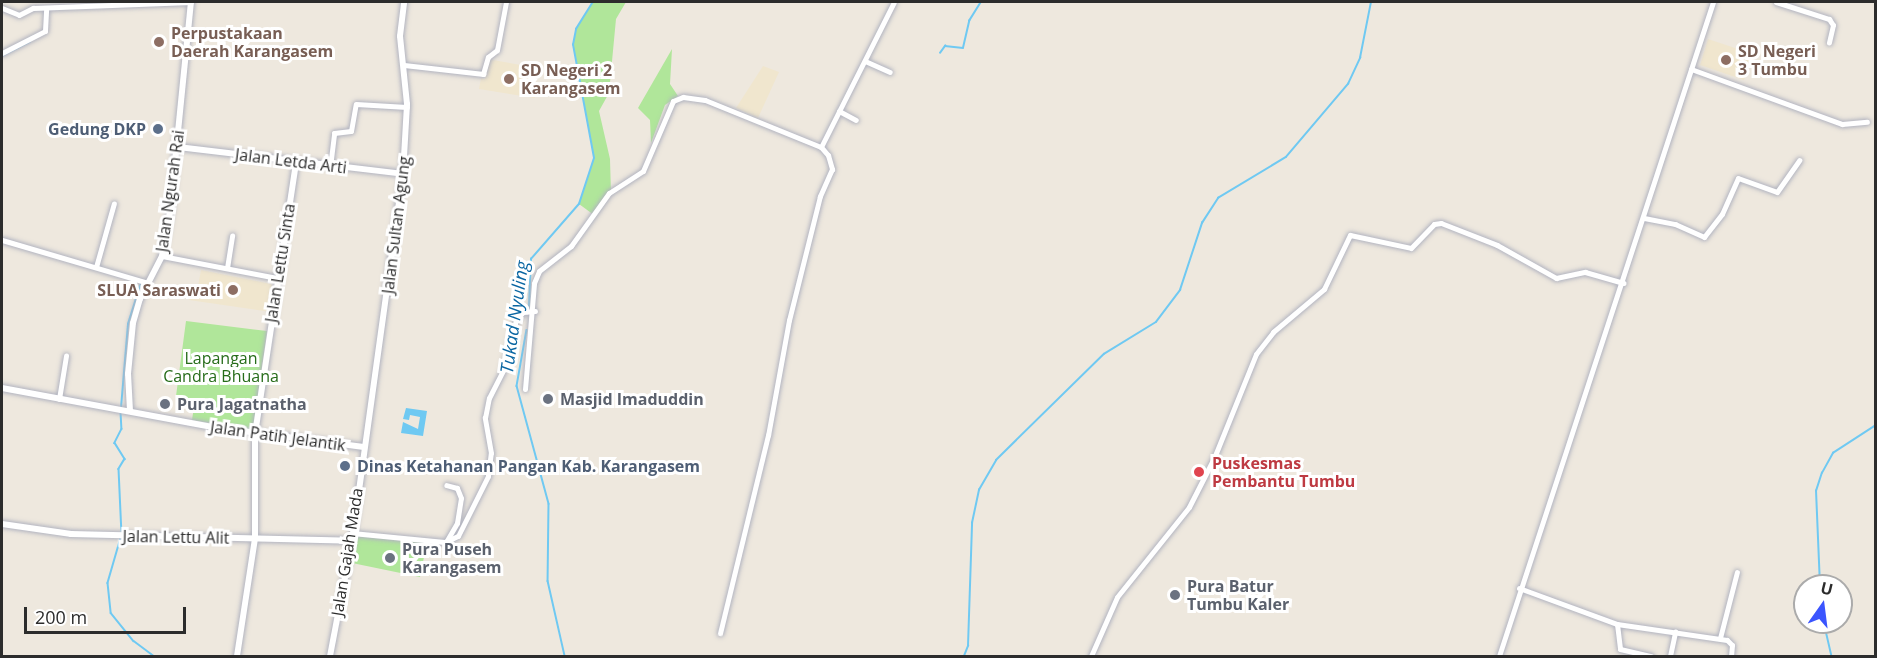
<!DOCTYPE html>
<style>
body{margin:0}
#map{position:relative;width:1877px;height:658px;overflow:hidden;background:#eee8de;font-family:"Open Sans",sans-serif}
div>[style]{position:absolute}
.education>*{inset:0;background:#f0e6ce}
.green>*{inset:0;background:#b0e69a}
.water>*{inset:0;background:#6fc9f2}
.stream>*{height:1.5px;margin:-0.75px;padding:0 0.75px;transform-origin:0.75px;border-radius:0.75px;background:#6fc9f2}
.roads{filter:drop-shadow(0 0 2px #b2b4c0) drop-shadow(0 0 2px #b2b4c0)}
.minor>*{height:5px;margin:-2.5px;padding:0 2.5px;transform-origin:2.5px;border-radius:2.5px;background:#fff}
.tertiary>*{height:6px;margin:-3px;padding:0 3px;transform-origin:3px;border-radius:3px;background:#fff}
.dots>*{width:16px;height:16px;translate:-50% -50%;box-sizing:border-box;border:3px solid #fff;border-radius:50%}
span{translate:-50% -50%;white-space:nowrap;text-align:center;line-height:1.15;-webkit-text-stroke:6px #fff;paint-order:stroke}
.education-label{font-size:16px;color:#785e54;font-weight:700}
.left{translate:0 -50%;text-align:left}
.right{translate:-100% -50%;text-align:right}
.service-label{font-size:16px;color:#4e5e75;font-weight:700}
.street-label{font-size:16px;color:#2c2c2c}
.park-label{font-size:16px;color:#266c19}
.worship-label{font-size:16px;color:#5b616d;font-weight:700}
.health-label{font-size:16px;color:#be3a42;font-weight:700}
.water-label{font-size:18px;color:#0a66a2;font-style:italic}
.frame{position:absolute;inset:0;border:3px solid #2c2c2c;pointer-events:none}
.north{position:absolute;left:1793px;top:574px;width:60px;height:60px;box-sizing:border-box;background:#fff;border:2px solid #ababab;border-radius:50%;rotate:14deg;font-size:16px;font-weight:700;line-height:24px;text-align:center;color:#2c2c2c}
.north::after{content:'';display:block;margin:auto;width:21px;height:27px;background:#3b55fe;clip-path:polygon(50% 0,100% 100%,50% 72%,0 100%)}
.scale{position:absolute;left:24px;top:607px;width:162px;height:27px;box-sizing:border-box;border:3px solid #2c2c2c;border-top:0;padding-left:8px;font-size:18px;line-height:21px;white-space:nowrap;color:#2c2c2c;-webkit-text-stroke:4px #fff;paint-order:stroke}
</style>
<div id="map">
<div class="education">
<div style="clip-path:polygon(1708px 39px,1753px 54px,1744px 80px,1700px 65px)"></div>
<div style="clip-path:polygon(487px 59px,532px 67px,535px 98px,479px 89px,481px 78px,485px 79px)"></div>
<div style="clip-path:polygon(763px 66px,779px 72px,758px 118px,736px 108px)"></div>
<div style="clip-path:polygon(201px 270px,271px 284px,275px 289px,271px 312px,189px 300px,192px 285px,198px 286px)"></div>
</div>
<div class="green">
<div style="clip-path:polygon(593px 2px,626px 2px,616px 19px,609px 93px,599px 111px,610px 159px,611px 194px,594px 215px,579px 204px,594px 158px,573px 45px,576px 29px)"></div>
<div style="clip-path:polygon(672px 49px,670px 84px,678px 96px,665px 105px,651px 143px,650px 120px,638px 108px)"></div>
<div style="clip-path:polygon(186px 321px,267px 331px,253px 430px,192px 420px,195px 400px,176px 396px)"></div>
<div style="clip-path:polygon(357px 535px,427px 542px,420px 577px,352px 563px)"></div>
</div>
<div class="water">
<div style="clip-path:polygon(406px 408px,427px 411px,423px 436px,401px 433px,403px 422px,418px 429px,420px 417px,410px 415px,409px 420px,403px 419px)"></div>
</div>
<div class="stream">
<div style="left:940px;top:53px;width:9px;rotate:-54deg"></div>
<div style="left:945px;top:46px;width:18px;rotate:6deg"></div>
<div style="left:963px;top:48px;width:28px;rotate:-77deg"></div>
<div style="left:969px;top:21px;width:22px;rotate:-58deg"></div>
<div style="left:2px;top:56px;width:31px;rotate:-27deg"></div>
<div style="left:529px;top:307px;width:48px;rotate:-87.6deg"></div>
<div style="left:531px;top:259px;width:73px;rotate:-48.9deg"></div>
<div style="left:579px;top:204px;width:48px;rotate:-71.9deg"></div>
<div style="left:594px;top:158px;width:115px;rotate:-100.5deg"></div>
<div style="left:573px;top:45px;width:16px;rotate:-79deg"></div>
<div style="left:576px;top:29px;width:32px;rotate:-58deg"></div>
<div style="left:527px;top:330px;width:57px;rotate:100.1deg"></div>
<div style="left:517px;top:386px;width:122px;rotate:74.8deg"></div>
<div style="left:549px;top:504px;width:77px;rotate:90.7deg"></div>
<div style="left:548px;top:581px;width:77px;rotate:77.2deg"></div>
<div style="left:121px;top:408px;width:84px;rotate:-85.2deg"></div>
<div style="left:128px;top:324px;width:43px;rotate:-72.4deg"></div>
<div style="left:121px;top:412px;width:17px;rotate:87deg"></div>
<div style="left:122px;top:429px;width:16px;rotate:117deg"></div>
<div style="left:115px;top:443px;width:19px;rotate:58deg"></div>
<div style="left:125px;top:459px;width:12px;rotate:121deg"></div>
<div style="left:119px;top:469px;width:65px;rotate:87.4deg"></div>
<div style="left:121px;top:538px;width:47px;rotate:106.1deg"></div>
<div style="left:108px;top:583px;width:30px;rotate:84deg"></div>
<div style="left:111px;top:613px;width:36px;rotate:51deg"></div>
<div style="left:134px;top:641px;width:25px;rotate:37deg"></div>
<div style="left:1820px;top:586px;width:95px;rotate:-92.4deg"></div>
<div style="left:1816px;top:491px;width:19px;rotate:-72deg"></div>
<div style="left:1822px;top:473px;width:23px;rotate:-61deg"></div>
<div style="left:1833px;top:453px;width:51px;rotate:-33.1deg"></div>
<div style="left:1824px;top:622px;width:35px;rotate:77deg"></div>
<div style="left:964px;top:656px;width:11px;rotate:-68deg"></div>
<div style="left:968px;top:646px;width:123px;rotate:-88.1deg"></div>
<div style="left:972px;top:523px;width:34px;rotate:-78deg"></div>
<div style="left:979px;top:490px;width:34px;rotate:-60deg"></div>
<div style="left:996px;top:460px;width:151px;rotate:-44.5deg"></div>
<div style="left:1104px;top:354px;width:61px;rotate:-31.6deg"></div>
<div style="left:1156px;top:322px;width:40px;rotate:-53deg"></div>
<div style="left:1180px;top:290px;width:71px;rotate:-71.8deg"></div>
<div style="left:1202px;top:223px;width:30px;rotate:-57deg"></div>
<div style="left:1218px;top:198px;width:79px;rotate:-31.1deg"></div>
<div style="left:1286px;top:157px;width:96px;rotate:-49.7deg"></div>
<div style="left:1348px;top:84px;width:29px;rotate:-65deg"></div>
<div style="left:1360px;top:58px;width:57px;rotate:-78.9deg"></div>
</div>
<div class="roads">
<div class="minor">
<div style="left:1776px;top:2px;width:56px;rotate:17.8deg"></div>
<div style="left:1829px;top:19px;width:7px;rotate:56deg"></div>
<div style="left:1833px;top:25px;width:18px;rotate:103deg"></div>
<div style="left:2px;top:8px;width:18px;rotate:22deg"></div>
<div style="left:19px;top:15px;width:16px;rotate:-27deg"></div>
<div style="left:33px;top:8px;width:158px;rotate:-2.2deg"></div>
<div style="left:2px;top:53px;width:48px;rotate:-27.1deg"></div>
<div style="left:45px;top:31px;width:21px;rotate:-87deg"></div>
<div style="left:865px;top:61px;width:27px;rotate:24deg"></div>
<div style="left:404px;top:65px;width:80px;rotate:6.5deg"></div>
<div style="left:483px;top:74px;width:18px;rotate:-74deg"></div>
<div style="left:488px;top:57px;width:11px;rotate:-38deg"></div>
<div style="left:497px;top:50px;width:49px;rotate:-79.4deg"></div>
<div style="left:1691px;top:69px;width:161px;rotate:20deg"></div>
<div style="left:1842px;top:124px;width:25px;rotate:-5deg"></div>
<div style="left:839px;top:111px;width:19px;rotate:28deg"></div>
<div style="left:821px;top:147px;width:162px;rotate:-63.3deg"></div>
<div style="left:330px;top:167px;width:34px;rotate:-83deg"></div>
<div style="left:334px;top:133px;width:17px;rotate:-7deg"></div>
<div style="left:351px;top:131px;width:27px;rotate:-80deg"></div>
<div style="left:356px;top:104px;width:51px;rotate:3.4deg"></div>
<div style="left:1644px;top:218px;width:32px;rotate:11deg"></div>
<div style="left:1675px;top:224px;width:32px;rotate:24deg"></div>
<div style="left:1704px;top:237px;width:29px;rotate:-52deg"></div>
<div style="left:1722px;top:214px;width:39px;rotate:-66deg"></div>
<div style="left:1738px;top:178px;width:41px;rotate:19.7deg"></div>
<div style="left:1777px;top:192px;width:39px;rotate:-55deg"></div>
<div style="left:2px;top:240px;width:152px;rotate:16.4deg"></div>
<div style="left:162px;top:256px;width:117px;rotate:10.8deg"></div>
<div style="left:96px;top:267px;width:66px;rotate:-74.3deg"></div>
<div style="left:227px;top:268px;width:33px;rotate:-81deg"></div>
<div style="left:525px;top:389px;width:106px;rotate:-85.1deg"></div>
<div style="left:534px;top:283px;width:13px;rotate:-67deg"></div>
<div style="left:539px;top:271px;width:41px;rotate:-38deg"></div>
<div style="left:571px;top:246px;width:65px;rotate:-54.4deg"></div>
<div style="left:609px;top:193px;width:40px;rotate:-32.9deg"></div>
<div style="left:643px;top:171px;width:76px;rotate:-66.8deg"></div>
<div style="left:673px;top:101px;width:11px;rotate:-22deg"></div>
<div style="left:683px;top:97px;width:22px;rotate:8deg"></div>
<div style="left:705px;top:100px;width:125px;rotate:22.1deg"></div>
<div style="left:821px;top:147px;width:11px;rotate:49deg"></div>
<div style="left:828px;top:155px;width:15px;rotate:74deg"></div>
<div style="left:832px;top:169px;width:30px;rotate:114deg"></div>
<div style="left:820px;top:196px;width:128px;rotate:104deg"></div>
<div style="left:789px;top:320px;width:117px;rotate:100.3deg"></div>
<div style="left:768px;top:435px;width:204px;rotate:103.6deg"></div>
<div style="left:59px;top:399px;width:44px;rotate:-80.8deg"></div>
<div style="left:352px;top:533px;width:93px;rotate:5.5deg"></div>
<div style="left:445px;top:542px;width:14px;rotate:-25deg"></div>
<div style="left:458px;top:536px;width:67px;rotate:-63.4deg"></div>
<div style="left:488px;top:476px;width:23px;rotate:-83deg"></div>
<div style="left:491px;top:453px;width:36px;rotate:-100deg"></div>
<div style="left:485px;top:418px;width:20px;rotate:-79deg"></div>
<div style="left:489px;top:398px;width:31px;rotate:-63deg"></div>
<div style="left:503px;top:370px;width:52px;rotate:-75.4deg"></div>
<div style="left:516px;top:320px;width:11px;rotate:-49deg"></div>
<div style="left:523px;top:312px;width:12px;rotate:-5deg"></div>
<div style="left:446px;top:542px;width:22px;rotate:-60deg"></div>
<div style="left:457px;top:523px;width:25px;rotate:-81deg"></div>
<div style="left:461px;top:498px;width:11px;rotate:-112deg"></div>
<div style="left:457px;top:488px;width:11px;rotate:-165deg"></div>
<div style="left:1519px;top:588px;width:104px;rotate:20.2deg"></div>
<div style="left:1617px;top:624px;width:111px;rotate:8.3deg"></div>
<div style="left:1727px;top:640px;width:7px;rotate:45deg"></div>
<div style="left:1732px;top:645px;width:11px;rotate:95deg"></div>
<div style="left:1617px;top:624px;width:25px;rotate:83deg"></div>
<div style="left:1620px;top:649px;width:32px;rotate:13deg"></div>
<div style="left:1720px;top:638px;width:68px;rotate:-75.6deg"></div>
<div style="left:1091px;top:656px;width:64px;rotate:-66.2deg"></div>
<div style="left:1117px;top:597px;width:115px;rotate:-51.3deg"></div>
<div style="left:1189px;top:507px;width:55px;rotate:-63deg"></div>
<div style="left:1214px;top:458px;width:112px;rotate:-68deg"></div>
<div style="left:1256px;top:354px;width:28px;rotate:-52deg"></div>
<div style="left:1273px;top:332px;width:67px;rotate:-40.1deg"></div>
<div style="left:1324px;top:289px;width:60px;rotate:-64.3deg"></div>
<div style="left:1350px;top:235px;width:62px;rotate:12deg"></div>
<div style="left:1411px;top:248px;width:33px;rotate:-46deg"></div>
<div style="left:1434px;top:224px;width:7px;rotate:-8deg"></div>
<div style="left:1441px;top:223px;width:60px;rotate:21.4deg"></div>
<div style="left:1497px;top:245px;width:68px;rotate:29.2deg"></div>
<div style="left:1556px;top:278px;width:30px;rotate:-12deg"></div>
<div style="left:1585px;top:272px;width:40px;rotate:16deg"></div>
<div style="left:1499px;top:656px;width:688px;rotate:-71.88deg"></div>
<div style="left:1670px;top:656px;width:25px;rotate:-78deg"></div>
</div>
<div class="tertiary">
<div style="left:178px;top:147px;width:227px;rotate:6.8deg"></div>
<div style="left:2px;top:388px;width:214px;rotate:10.5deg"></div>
<div style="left:212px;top:427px;width:152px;rotate:7.5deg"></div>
<div style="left:130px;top:411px;width:37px;rotate:-93deg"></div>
<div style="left:128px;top:374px;width:51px;rotate:-84.4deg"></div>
<div style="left:133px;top:323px;width:25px;rotate:-74deg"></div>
<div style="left:140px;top:299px;width:48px;rotate:-62.9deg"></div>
<div style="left:162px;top:256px;width:45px;rotate:-79.7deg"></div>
<div style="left:170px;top:212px;width:211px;rotate:-84.3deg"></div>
<div style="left:2px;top:524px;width:70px;rotate:8.2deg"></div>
<div style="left:71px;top:534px;width:281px;rotate:1.4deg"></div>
<div style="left:237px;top:656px;width:119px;rotate:-81.3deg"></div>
<div style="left:255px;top:538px;width:104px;rotate:-90deg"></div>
<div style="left:255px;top:434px;width:273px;rotate:-81.4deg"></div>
<div style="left:330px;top:656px;width:117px;rotate:-79.2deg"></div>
<div style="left:352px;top:541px;width:371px;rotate:-82.1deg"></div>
<div style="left:403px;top:174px;width:70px;rotate:-86.7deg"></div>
<div style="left:407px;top:104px;width:68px;rotate:-95.9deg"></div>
<div style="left:400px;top:36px;width:34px;rotate:-83deg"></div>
</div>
</div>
<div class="dots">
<div style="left:159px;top:42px;background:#8d6e63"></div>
<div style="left:1726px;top:60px;background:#8d6e63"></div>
<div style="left:509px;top:79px;background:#8d6e63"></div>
<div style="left:158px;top:129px;background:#5c6f8a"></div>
<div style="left:233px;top:290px;background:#8d6e63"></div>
<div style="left:548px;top:399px;background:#6b7280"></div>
<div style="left:165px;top:404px;background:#6b7280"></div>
<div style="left:345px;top:466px;background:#5c6f8a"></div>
<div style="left:1199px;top:472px;background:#e0444e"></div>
<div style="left:390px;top:558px;background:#6b7280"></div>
<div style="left:1175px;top:595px;background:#6b7280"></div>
</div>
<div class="education-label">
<span class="left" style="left:171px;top:42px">Perpustakaan<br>Daerah Karangasem</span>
<span class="left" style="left:1738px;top:60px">SD Negeri<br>3 Tumbu</span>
<span class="left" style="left:521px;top:79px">SD Negeri 2<br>Karangasem</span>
<span class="right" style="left:221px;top:290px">SLUA Saraswati</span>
</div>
<div class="service-label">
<span class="right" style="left:146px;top:129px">Gedung DKP</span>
<span class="left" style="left:357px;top:466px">Dinas Ketahanan Pangan Kab. Karangasem</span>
</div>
<div class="street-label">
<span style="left:291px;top:161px;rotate:7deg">Jalan Letda Arti</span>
<span style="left:170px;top:191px;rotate:-82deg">Jalan Ngurah Rai</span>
<span style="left:396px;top:225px;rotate:-83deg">Jalan Sultan Agung</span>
<span style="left:280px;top:263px;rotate:-81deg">Jalan Lettu Sinta</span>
<span style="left:278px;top:436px;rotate:8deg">Jalan Patih Jelantik</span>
<span style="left:176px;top:537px;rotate:1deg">Jalan Lettu Alit</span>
<span style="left:347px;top:552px;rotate:-81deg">Jalan Gajah Mada</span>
</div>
<div class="park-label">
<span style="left:221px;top:367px">Lapangan<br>Candra Bhuana</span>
</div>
<div class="worship-label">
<span class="left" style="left:560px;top:399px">Masjid Imaduddin</span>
<span class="left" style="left:177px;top:404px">Pura Jagatnatha</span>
<span class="left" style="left:402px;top:558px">Pura Puseh<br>Karangasem</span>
<span class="left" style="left:1187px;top:595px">Pura Batur<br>Tumbu Kaler</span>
</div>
<div class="health-label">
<span class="left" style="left:1212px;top:472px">Puskesmas<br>Pembantu Tumbu</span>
</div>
<div class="water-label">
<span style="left:514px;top:317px;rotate:-82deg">Tukad Nyuling</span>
</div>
<div class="frame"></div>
<div class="north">U</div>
<div class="scale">200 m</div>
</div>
